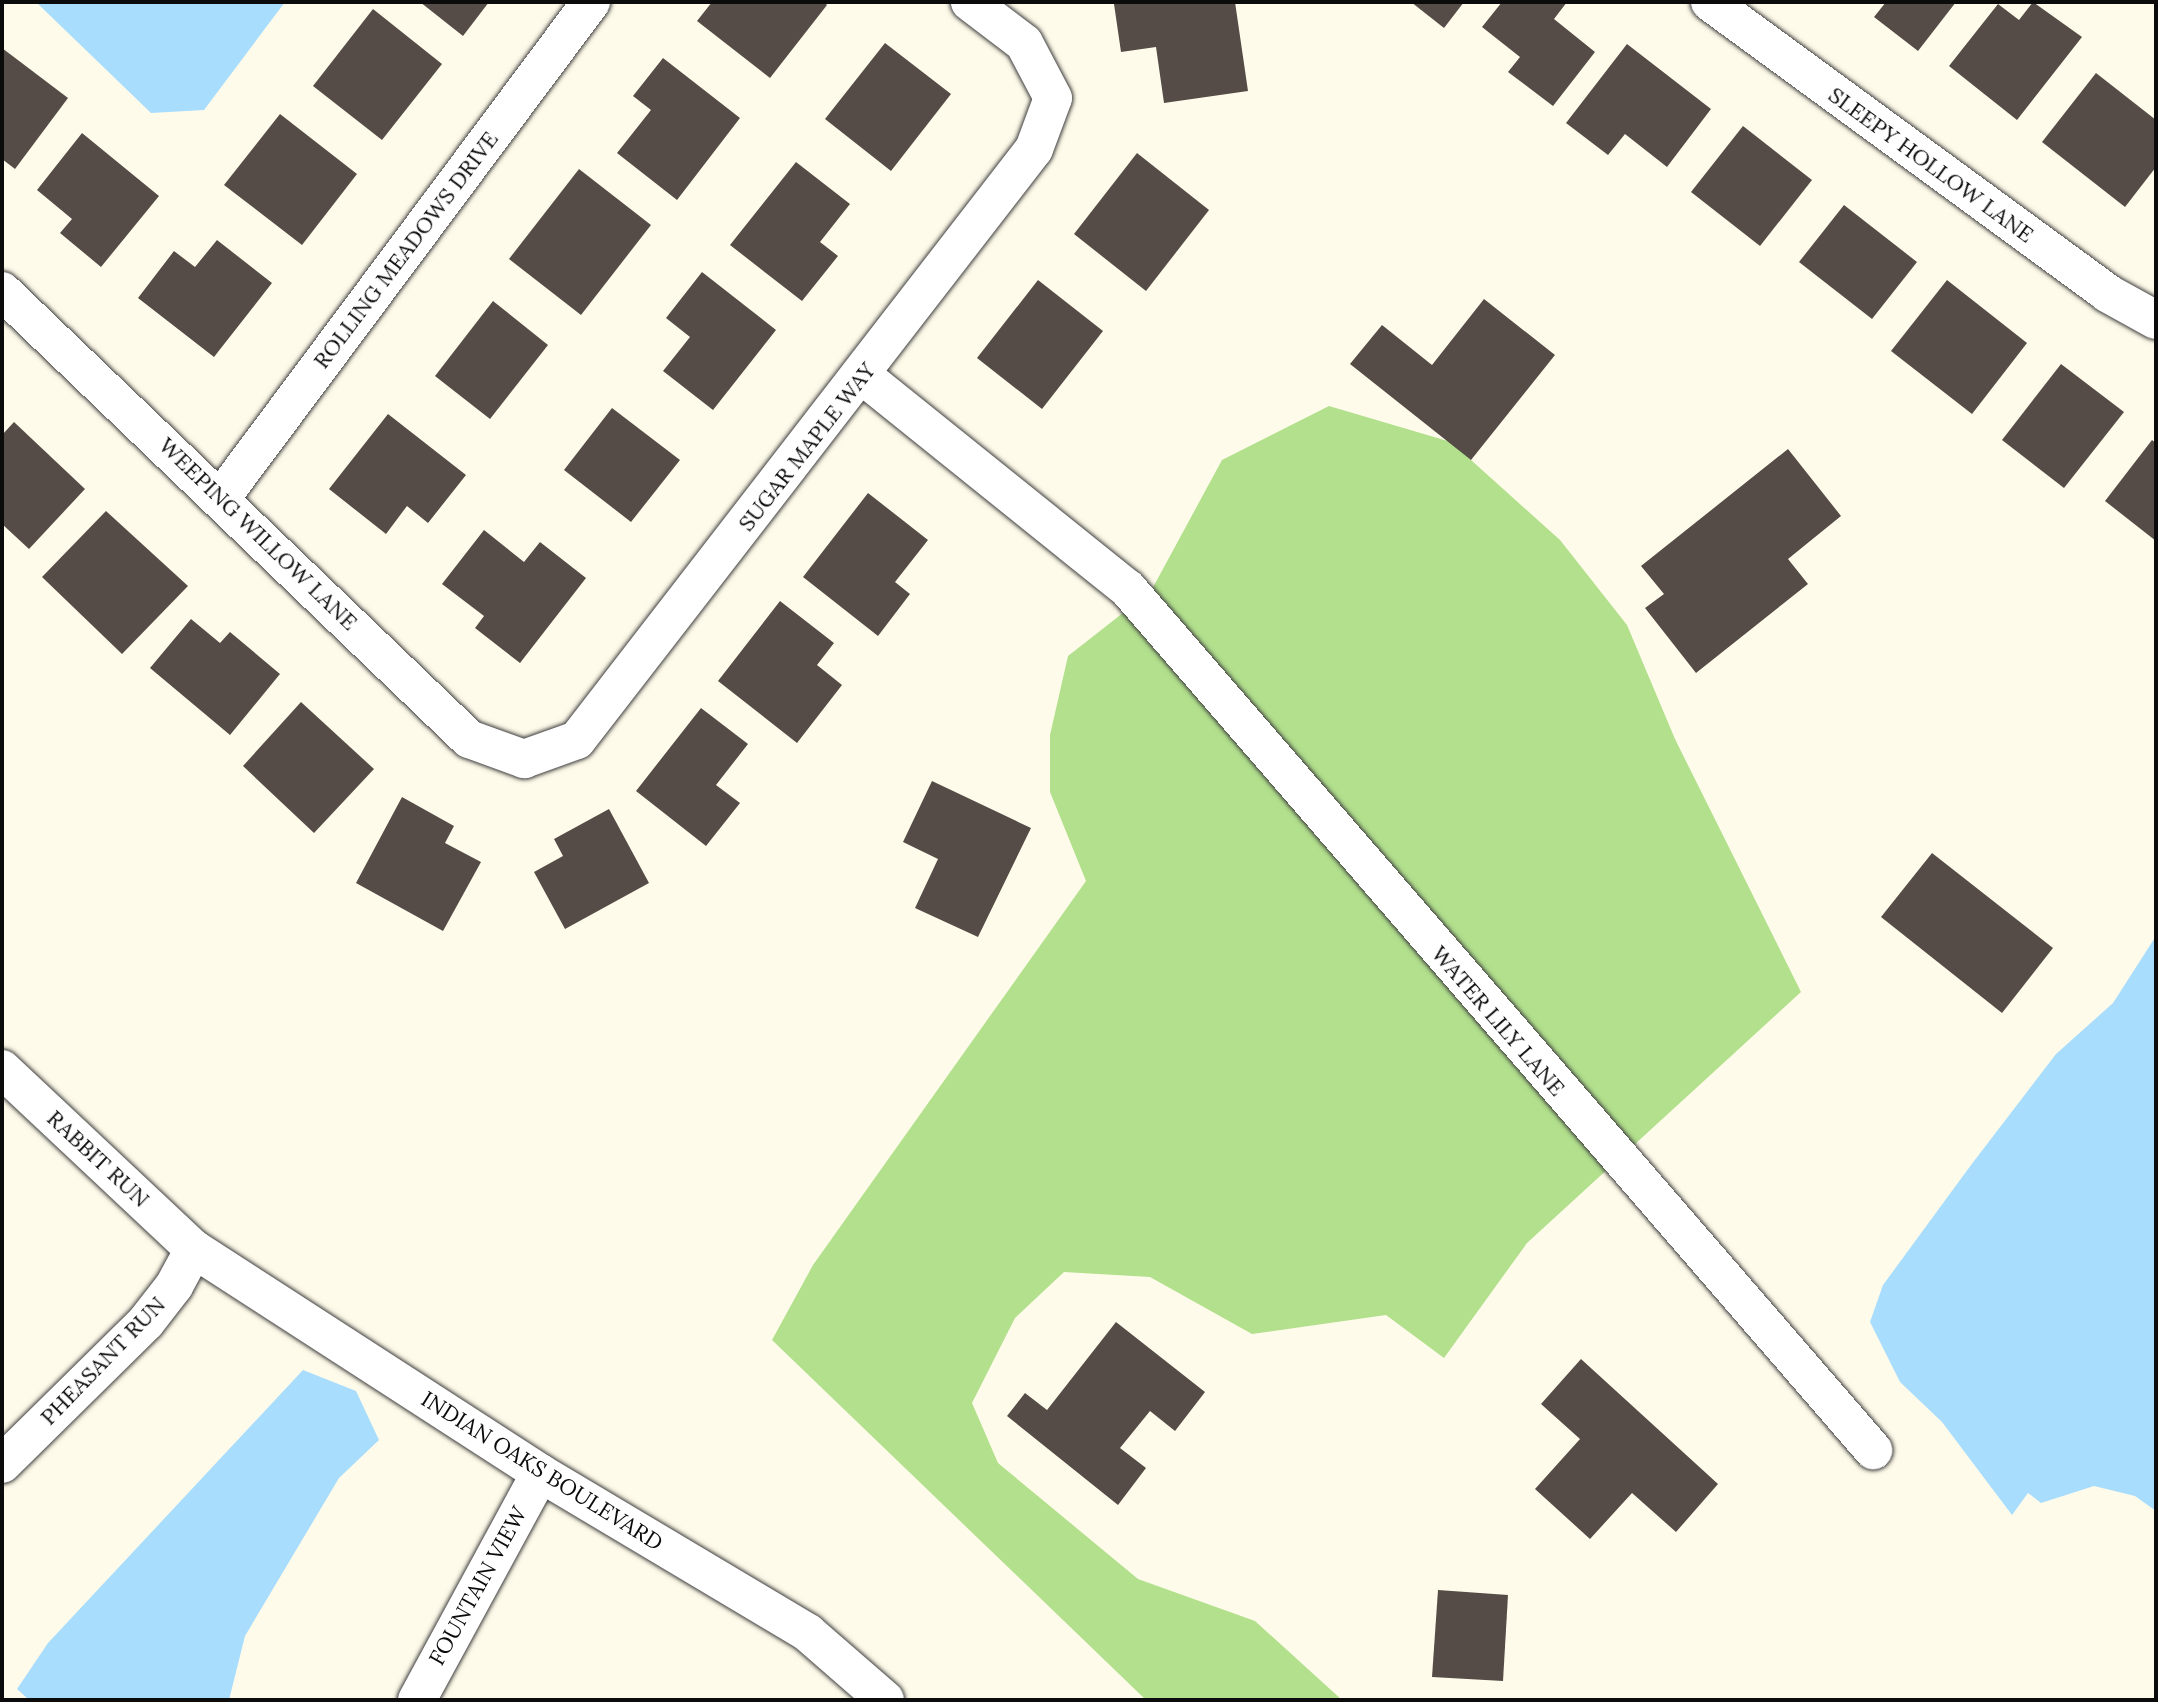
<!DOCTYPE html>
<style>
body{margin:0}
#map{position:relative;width:2158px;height:1702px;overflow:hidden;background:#fffbea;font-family:Lora,serif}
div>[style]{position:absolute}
.forest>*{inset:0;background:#b2e08d}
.water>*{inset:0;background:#a8ddfd}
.building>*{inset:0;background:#554c47}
.roads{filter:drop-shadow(0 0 2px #3e3e3e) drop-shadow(0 0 2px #3e3e3e)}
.street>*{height:38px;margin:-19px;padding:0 19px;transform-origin:19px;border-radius:19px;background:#fff}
span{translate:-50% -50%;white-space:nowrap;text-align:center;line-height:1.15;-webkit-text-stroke:8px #fff;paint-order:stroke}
.street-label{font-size:22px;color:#0b0b0b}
.frame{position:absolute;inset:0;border:4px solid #0b0b0b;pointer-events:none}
</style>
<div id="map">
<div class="forest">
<div style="clip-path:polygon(1329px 406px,1451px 442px,1560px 540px,1627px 625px,1675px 739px,1801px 992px,1527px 1243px,1444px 1358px,1386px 1315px,1252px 1334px,1150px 1277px,1064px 1272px,1015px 1318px,972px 1403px,998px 1463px,1138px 1579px,1255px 1621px,1342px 1700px,1146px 1700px,772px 1340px,813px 1265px,1086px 881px,1050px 792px,1050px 735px,1068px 656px,1151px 591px,1222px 460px)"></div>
</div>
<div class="water">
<div style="clip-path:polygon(36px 2px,285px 2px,204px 110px,151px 113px)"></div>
<div style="clip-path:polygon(2156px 936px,2156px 1511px,2135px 1496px,2094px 1486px,2041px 1503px,2028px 1493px,2012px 1515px,1942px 1422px,1900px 1382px,1870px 1322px,1883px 1285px,1971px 1165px,2056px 1054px,2113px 1003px)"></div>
<div style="clip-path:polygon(303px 1370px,356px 1391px,379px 1440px,339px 1478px,245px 1636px,229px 1700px,29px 1700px,17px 1689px,48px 1643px)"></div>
</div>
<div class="building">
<div style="clip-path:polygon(420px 2px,489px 2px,463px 36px)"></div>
<div style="clip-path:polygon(712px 2px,824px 2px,827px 5px,770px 78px,697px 21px)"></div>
<div style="clip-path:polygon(1128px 2px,1235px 2px,1248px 91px,1164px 103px,1156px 47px,1121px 52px,1114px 4px)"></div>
<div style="clip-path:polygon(1411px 2px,1464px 2px,1444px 28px)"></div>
<div style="clip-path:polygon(1502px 2px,1567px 2px,1554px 19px,1595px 52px,1553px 106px,1508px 72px,1520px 57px,1482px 27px)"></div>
<div style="clip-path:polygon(1886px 2px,1956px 2px,1918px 51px,1874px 17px)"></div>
<div style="clip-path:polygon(2033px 2px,2082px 37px,2017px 120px,1949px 66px,1998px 4px,2019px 20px)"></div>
<div style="clip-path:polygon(373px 9px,442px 64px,382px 140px,313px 86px)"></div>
<div style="clip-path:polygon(885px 43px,951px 94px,891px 171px,825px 119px)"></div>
<div style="clip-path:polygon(1627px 44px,1711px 109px,1667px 167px,1625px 134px,1608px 155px,1566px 123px)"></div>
<div style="clip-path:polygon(2px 48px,68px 98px,15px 169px,2px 159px)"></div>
<div style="clip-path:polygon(663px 58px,740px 118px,677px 200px,617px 153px,651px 110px,633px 96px)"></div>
<div style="clip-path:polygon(2096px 73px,2156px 120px,2156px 167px,2125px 207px,2042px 142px)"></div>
<div style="clip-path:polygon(280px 114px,357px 174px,302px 245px,224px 185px)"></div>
<div style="clip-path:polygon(1743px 126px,1812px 180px,1760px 246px,1691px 192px)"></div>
<div style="clip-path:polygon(82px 133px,159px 196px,101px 267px,60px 233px,72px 219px,37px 190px)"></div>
<div style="clip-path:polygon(1137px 153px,1209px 210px,1146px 291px,1074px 234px)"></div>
<div style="clip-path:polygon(796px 162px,850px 204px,820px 242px,838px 256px,802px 301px,730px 245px)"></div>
<div style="clip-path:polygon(579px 169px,651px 225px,581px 315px,509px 259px)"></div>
<div style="clip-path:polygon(1844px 205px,1917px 262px,1872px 319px,1799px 262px)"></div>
<div style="clip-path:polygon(217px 240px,272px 283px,214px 357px,138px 298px,174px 251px,195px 267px)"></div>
<div style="clip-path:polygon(702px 272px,776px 330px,713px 410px,663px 371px,690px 337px,666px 318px)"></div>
<div style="clip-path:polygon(1038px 280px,1103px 331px,1042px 409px,977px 358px)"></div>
<div style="clip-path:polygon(1947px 280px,2027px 343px,1972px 414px,1891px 351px)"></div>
<div style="clip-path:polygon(1484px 299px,1555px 355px,1471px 460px,1350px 364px,1382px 325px,1432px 365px)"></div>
<div style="clip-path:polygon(493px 301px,548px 345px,490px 419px,435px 376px)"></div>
<div style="clip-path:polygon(2061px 364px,2124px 412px,2064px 488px,2002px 440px)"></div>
<div style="clip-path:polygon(612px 408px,680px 460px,631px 522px,564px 470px)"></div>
<div style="clip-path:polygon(388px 414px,466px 475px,428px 523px,407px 506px,386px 534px,329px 489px)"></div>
<div style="clip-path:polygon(14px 422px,85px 489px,29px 549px,2px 524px,2px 435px)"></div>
<div style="clip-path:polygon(2152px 440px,2156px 443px,2156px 541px,2105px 501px)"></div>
<div style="clip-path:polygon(1788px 449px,1841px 516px,1788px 559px,1808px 584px,1696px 673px,1645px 608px,1664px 594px,1641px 566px)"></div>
<div style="clip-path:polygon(868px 493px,928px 540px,895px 582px,910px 594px,878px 636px,803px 577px)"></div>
<div style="clip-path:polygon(106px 511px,188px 586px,122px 654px,42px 577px)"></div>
<div style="clip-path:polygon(484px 530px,524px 562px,540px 542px,586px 578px,520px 663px,475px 628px,484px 616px,442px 584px)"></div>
<div style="clip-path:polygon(780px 601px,834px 643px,817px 665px,842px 685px,797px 743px,718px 681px)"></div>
<div style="clip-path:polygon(191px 619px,220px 643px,230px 632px,280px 674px,230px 735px,150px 668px)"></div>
<div style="clip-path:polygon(301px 702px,374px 769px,314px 833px,243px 766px)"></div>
<div style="clip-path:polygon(701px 708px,748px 744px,716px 785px,740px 803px,706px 846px,636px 791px)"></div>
<div style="clip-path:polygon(932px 781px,1031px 828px,978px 937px,915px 908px,938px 859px,903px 842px)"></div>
<div style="clip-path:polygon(402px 797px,454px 826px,445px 843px,481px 862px,443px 931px,356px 883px)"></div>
<div style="clip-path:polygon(609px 809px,649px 883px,565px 929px,534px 872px,563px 856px,554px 839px)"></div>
<div style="clip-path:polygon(1932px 853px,2053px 948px,2002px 1013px,1881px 917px)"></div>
<div style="clip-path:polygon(1116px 1322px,1205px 1392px,1175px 1431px,1150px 1411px,1120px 1448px,1146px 1468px,1118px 1505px,1007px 1416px,1025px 1393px,1047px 1410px)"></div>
<div style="clip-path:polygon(1581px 1359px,1718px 1484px,1676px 1532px,1632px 1493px,1590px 1539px,1535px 1489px,1580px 1439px,1541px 1404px)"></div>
<div style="clip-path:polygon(1438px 1590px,1508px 1595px,1503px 1681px,1432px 1677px)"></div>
</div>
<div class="roads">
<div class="street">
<div style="left:1710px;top:2px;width:492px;rotate:36.2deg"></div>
<div style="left:2107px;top:293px;width:56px;rotate:28.9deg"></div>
<div style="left:2px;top:291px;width:647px;rotate:43.81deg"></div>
<div style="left:469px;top:739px;width:59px;rotate:20deg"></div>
<div style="left:524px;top:759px;width:56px;rotate:-19.7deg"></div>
<div style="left:577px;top:740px;width:747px;rotate:-52.29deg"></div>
<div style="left:1034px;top:149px;width:54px;rotate:-69.6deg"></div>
<div style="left:1053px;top:98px;width:62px;rotate:-117.8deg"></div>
<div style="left:1024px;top:43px;width:68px;rotate:-142.8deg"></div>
<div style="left:863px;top:376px;width:340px;rotate:38.8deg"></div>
<div style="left:1128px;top:589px;width:1139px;rotate:49.13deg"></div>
<div style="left:221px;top:498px;width:619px;rotate:-53.28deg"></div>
<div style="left:2px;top:1069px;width:263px;rotate:43.2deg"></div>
<div style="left:194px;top:1249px;width:412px;rotate:32.9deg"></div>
<div style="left:540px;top:1473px;width:312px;rotate:30.8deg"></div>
<div style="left:808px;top:1633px;width:102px;rotate:41deg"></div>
<div style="left:2px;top:1464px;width:202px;rotate:-44.6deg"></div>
<div style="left:146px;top:1322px;width:46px;rotate:-52.1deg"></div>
<div style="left:174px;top:1286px;width:42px;rotate:-61.6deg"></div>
<div style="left:417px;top:1700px;width:258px;rotate:-61.5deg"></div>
</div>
</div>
<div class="street-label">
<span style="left:1931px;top:165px;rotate:36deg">SLEEPY HOLLOW LANE</span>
<span style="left:406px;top:250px;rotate:-53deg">ROLLING MEADOWS DRIVE</span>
<span style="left:807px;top:447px;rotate:-52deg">SUGAR MAPLE WAY</span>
<span style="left:258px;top:534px;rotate:44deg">WEEPING WILLOW LANE</span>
<span style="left:1498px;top:1021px;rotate:49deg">WATER LILY LANE</span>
<span style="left:98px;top:1159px;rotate:43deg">RABBIT RUN</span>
<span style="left:103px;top:1361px;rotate:-46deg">PHEASANT RUN</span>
<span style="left:542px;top:1471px;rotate:32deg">INDIAN OAKS BOULEVARD</span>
<span style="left:478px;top:1586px;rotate:-61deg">FOUNTAIN VIEW</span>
</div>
<div class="frame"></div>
</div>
